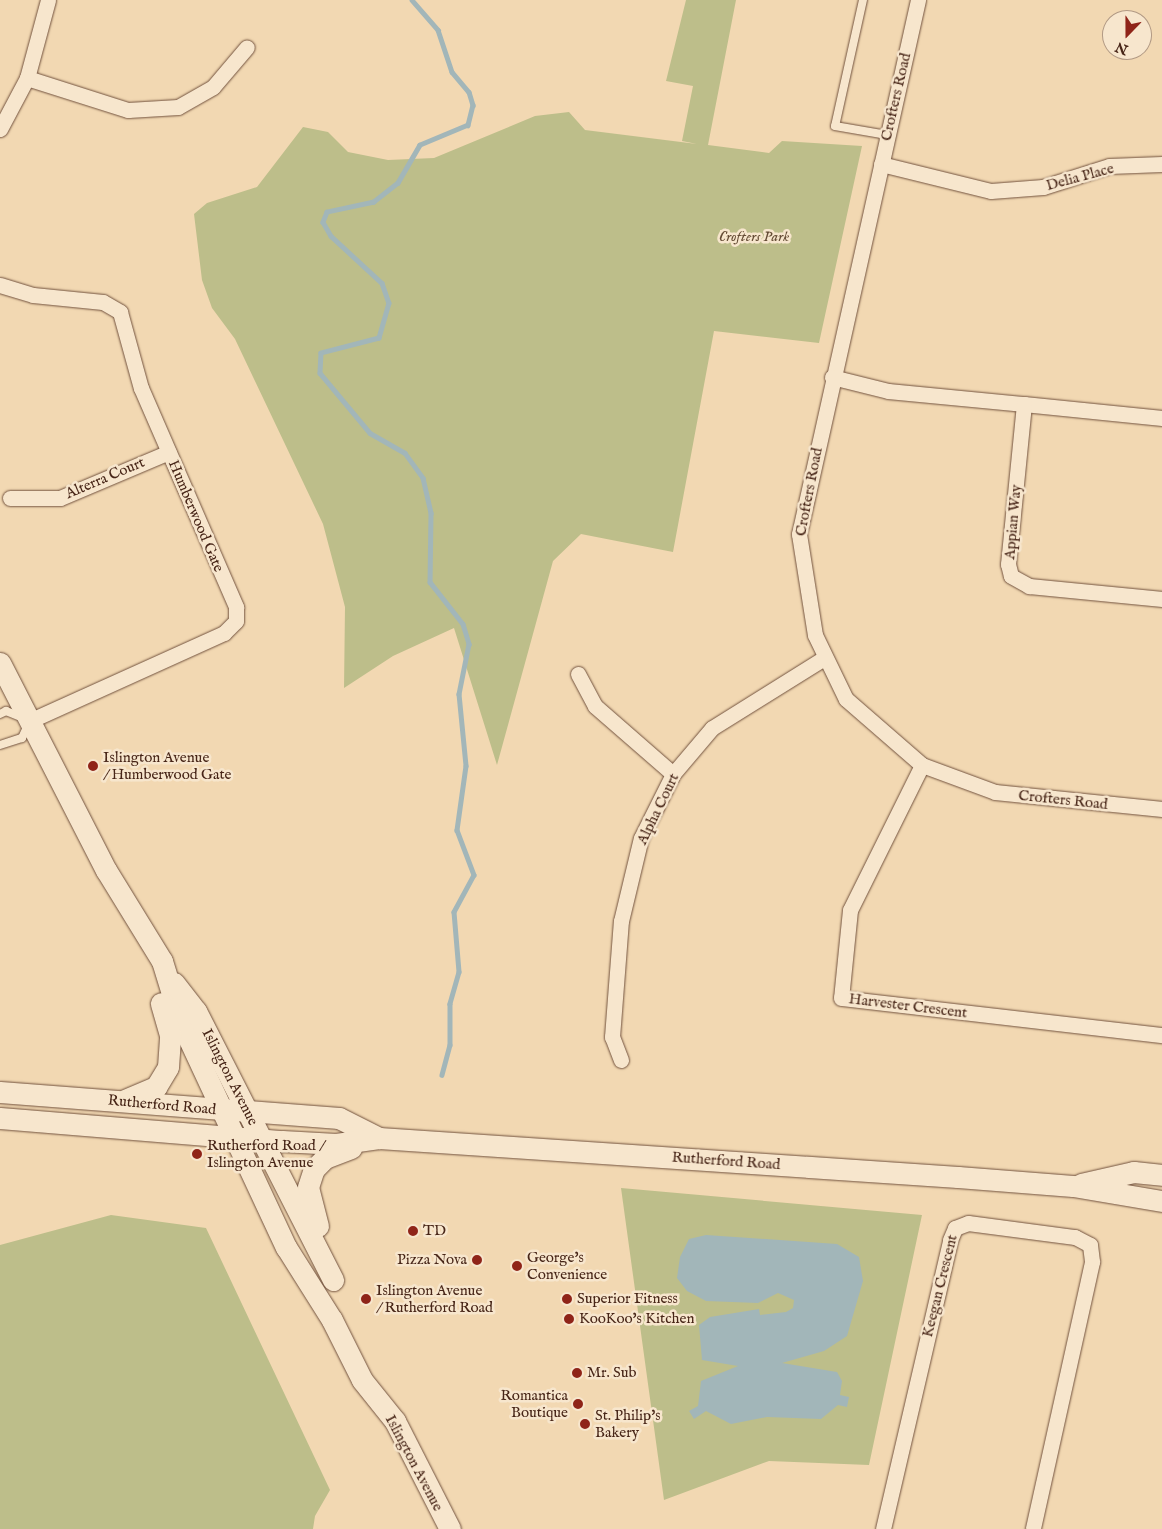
<!DOCTYPE html>
<style>
body{margin:0}
#map{position:relative;width:1162px;height:1529px;overflow:hidden;background:#f2d8b2;font-family:"IM FELL English",serif}
div>[style]{position:absolute}
.green>*{inset:0;background:#bdbe8a}
.water>*{inset:0;background:#a2b6b9}
.stream>*{height:4.5px;margin:-2.25px;padding:0 2.25px;transform-origin:2.25px;border-radius:2.25px;background:#a2b6b9}
.roads{filter:drop-shadow(0 0 1px #72523e) drop-shadow(0 0 1px #72523e)}
.lane>*{height:8px;margin:-4px;padding:0 4px;transform-origin:4px;border-radius:4px;background:#f7e6cd}
.street>*{height:15px;margin:-7.5px;padding:0 7.5px;transform-origin:7.5px;border-radius:7.5px;background:#f7e6cd}
.secondary>*{height:21px;margin:-10.5px;padding:0 10.5px;transform-origin:10.5px;border-radius:10.5px;background:#f7e6cd}
.dots>*{width:14px;height:14px;translate:-50% -50%;box-sizing:border-box;border:2px solid #f7e6cd;border-radius:50%}
span{translate:-50% -50%;white-space:nowrap;text-align:center;line-height:1.15;-webkit-text-stroke:5px #f7e6cd;paint-order:stroke}
.street-label{font-size:15px;color:#472517}
.park-label{font-size:15px;color:#644b34;font-style:italic}
.poi-label{font-size:15px;color:#472517}
.left{translate:0 -50%;text-align:left}
.right{translate:-100% -50%;text-align:right}
.north{position:absolute;left:1102px;top:10px;width:50px;height:50px;box-sizing:border-box;background:#f7e6cd;border:1px solid #b19984;border-radius:50%;rotate:202deg;font-size:14px;font-weight:700;line-height:20px;text-align:center;color:#472517}
.north::after{content:'';display:block;margin:auto;width:18px;height:22px;background:#8f2418;clip-path:polygon(50% 0,100% 100%,50% 72%,0 100%)}
</style>
<div id="map">
<div class="green">
<div style="clip-path:polygon(686px 0,736px 0,708px 145px,769px 153px,782px 141px,862px 146px,819px 343px,714px 331px,673px 552px,581px 534px,553px 561px,497px 765px,454px 628px,393px 656px,344px 688px,345px 607px,323px 524px,235px 339px,212px 308px,202px 280px,194px 214px,207px 203px,257px 187px,303px 127px,328px 132px,348px 152px,388px 160px,434px 158px,535px 116px,569px 112px,585px 130px,697px 144px,682px 141px,693px 86px,666px 81px)"></div>
<div style="clip-path:polygon(621px 1188px,922px 1215px,869px 1465px,769px 1461px,664px 1500px)"></div>
<div style="clip-path:polygon(111px 1215px,206px 1228px,330px 1490px,315px 1516px,313px 1529px,0 1529px,0 1245px)"></div>
</div>
<div class="water">
<div style="clip-path:polygon(706px 1235px,837px 1244px,859px 1257px,863px 1281px,847px 1336px,824px 1351px,782px 1363px,837px 1372px,842px 1381px,840px 1395px,849px 1397px,847px 1407px,838px 1405px,821px 1419px,767px 1417px,731px 1424px,706px 1411px,694px 1419px,689px 1411px,698px 1406px,701px 1381px,738px 1366px,702px 1360px,699px 1325px,710px 1317px,759px 1309px,760px 1315px,786px 1312px,793px 1308px,794px 1300px,778px 1293px,758px 1303px,706px 1301px,687px 1291px,677px 1278px,680px 1257px,689px 1239px)"></div>
</div>
<div class="stream">
<div style="left:412px;top:0;width:40px;rotate:49deg"></div>
<div style="left:438px;top:30px;width:44px;rotate:71.6deg"></div>
<div style="left:452px;top:72px;width:26px;rotate:50deg"></div>
<div style="left:469px;top:92px;width:14px;rotate:73deg"></div>
<div style="left:473px;top:105px;width:21px;rotate:104deg"></div>
<div style="left:468px;top:125px;width:52px;rotate:157.4deg"></div>
<div style="left:420px;top:145px;width:44px;rotate:120.1deg"></div>
<div style="left:398px;top:183px;width:31px;rotate:142deg"></div>
<div style="left:374px;top:202px;width:48px;rotate:168deg"></div>
<div style="left:327px;top:212px;width:11px;rotate:112deg"></div>
<div style="left:323px;top:222px;width:16px;rotate:60deg"></div>
<div style="left:331px;top:236px;width:69px;rotate:42.7deg"></div>
<div style="left:382px;top:283px;width:21px;rotate:71deg"></div>
<div style="left:389px;top:303px;width:36px;rotate:106deg"></div>
<div style="left:379px;top:338px;width:60px;rotate:165.5deg"></div>
<div style="left:321px;top:353px;width:20px;rotate:93deg"></div>
<div style="left:320px;top:373px;width:78px;rotate:50.2deg"></div>
<div style="left:370px;top:433px;width:40px;rotate:29.7deg"></div>
<div style="left:405px;top:453px;width:31px;rotate:54deg"></div>
<div style="left:423px;top:478px;width:36px;rotate:77deg"></div>
<div style="left:431px;top:513px;width:69px;rotate:90.8deg"></div>
<div style="left:430px;top:582px;width:53px;rotate:51.8deg"></div>
<div style="left:463px;top:624px;width:21px;rotate:73deg"></div>
<div style="left:469px;top:644px;width:51px;rotate:101.3deg"></div>
<div style="left:459px;top:694px;width:72px;rotate:84.4deg"></div>
<div style="left:466px;top:766px;width:65px;rotate:98deg"></div>
<div style="left:457px;top:830px;width:48px;rotate:69.3deg"></div>
<div style="left:474px;top:875px;width:42px;rotate:118.4deg"></div>
<div style="left:454px;top:912px;width:60px;rotate:85.2deg"></div>
<div style="left:459px;top:972px;width:33px;rotate:106deg"></div>
<div style="left:450px;top:1004px;width:41px;rotate:90deg"></div>
<div style="left:450px;top:1045px;width:31px;rotate:105deg"></div>
</div>
<div class="roads">
<div class="lane">
<div style="left:863px;top:0;width:129px;rotate:102.5deg"></div>
<div style="left:835px;top:126px;width:53px;rotate:9.8deg"></div>
<div style="left:0;top:714px;width:7px;rotate:-27deg"></div>
<div style="left:6px;top:711px;width:18px;rotate:22deg"></div>
<div style="left:0;top:745px;width:23px;rotate:-18deg"></div>
<div style="left:22px;top:738px;width:14px;rotate:-65deg"></div>
</div>
<div class="street">
<div style="left:918px;top:0;width:547px;rotate:102.56deg"></div>
<div style="left:799px;top:534px;width:102px;rotate:81deg"></div>
<div style="left:815px;top:635px;width:71px;rotate:64.2deg"></div>
<div style="left:846px;top:699px;width:101px;rotate:41deg"></div>
<div style="left:922px;top:765px;width:78px;rotate:20.3deg"></div>
<div style="left:995px;top:792px;width:168px;rotate:5.8deg"></div>
<div style="left:27px;top:78px;width:106px;rotate:17.6deg"></div>
<div style="left:128px;top:110px;width:50px;rotate:-3.4deg"></div>
<div style="left:178px;top:107px;width:40px;rotate:-29.7deg"></div>
<div style="left:213px;top:87px;width:52px;rotate:-49.6deg"></div>
<div style="left:0;top:129px;width:58px;rotate:-62.1deg"></div>
<div style="left:27px;top:78px;width:81px;rotate:-74.9deg"></div>
<div style="left:881px;top:164px;width:113px;rotate:13.8deg"></div>
<div style="left:991px;top:191px;width:52px;rotate:-4.4deg"></div>
<div style="left:1043px;top:187px;width:69px;rotate:-17.7deg"></div>
<div style="left:1109px;top:166px;width:53px;rotate:-2.2deg"></div>
<div style="left:0;top:285px;width:34px;rotate:17deg"></div>
<div style="left:33px;top:295px;width:70px;rotate:5.7deg"></div>
<div style="left:103px;top:302px;width:20px;rotate:30deg"></div>
<div style="left:120px;top:312px;width:79px;rotate:74.6deg"></div>
<div style="left:141px;top:388px;width:239px;rotate:66.5deg"></div>
<div style="left:236px;top:607px;width:14px;rotate:90deg"></div>
<div style="left:236px;top:621px;width:17px;rotate:135deg"></div>
<div style="left:224px;top:633px;width:214px;rotate:155.7deg"></div>
<div style="left:832px;top:377px;width:58px;rotate:14deg"></div>
<div style="left:888px;top:391px;width:137px;rotate:5.5deg"></div>
<div style="left:1162px;top:418px;width:139px;rotate:-174.2deg"></div>
<div style="left:1024px;top:404px;width:161px;rotate:95.7deg"></div>
<div style="left:1008px;top:564px;width:12px;rotate:76deg"></div>
<div style="left:1011px;top:576px;width:21px;rotate:29deg"></div>
<div style="left:1029px;top:586px;width:134px;rotate:5.6deg"></div>
<div style="left:10px;top:498px;width:50px"></div>
<div style="left:60px;top:498px;width:118px;rotate:-22.9deg"></div>
<div style="left:578px;top:674px;width:36px;rotate:62deg"></div>
<div style="left:595px;top:706px;width:103px;rotate:41.1deg"></div>
<div style="left:922px;top:765px;width:162px;rotate:116.4deg"></div>
<div style="left:850px;top:910px;width:88px;rotate:95.8deg"></div>
<div style="left:841px;top:998px;width:323px;rotate:6.6deg"></div>
<div style="left:621px;top:1060px;width:25px;rotate:-111deg"></div>
<div style="left:612px;top:1037px;width:116px;rotate:-85.6deg"></div>
<div style="left:621px;top:921px;width:85px;rotate:-76.5deg"></div>
<div style="left:641px;top:838px;width:72px;rotate:-63.4deg"></div>
<div style="left:673px;top:774px;width:60px;rotate:-49.7deg"></div>
<div style="left:712px;top:728px;width:132px;rotate:-32deg"></div>
<div style="left:883px;top:1529px;width:297px;rotate:-76.9deg"></div>
<div style="left:950px;top:1240px;width:13px;rotate:-67deg"></div>
<div style="left:955px;top:1228px;width:14px;rotate:-21deg"></div>
<div style="left:968px;top:1223px;width:108px;rotate:7.5deg"></div>
<div style="left:1075px;top:1237px;width:17px;rotate:28deg"></div>
<div style="left:1090px;top:1245px;width:17px;rotate:83deg"></div>
<div style="left:1092px;top:1262px;width:273px;rotate:102.5deg"></div>
</div>
<div class="secondary">
<div style="left:0;top:663px;width:233px;rotate:62.9deg"></div>
<div style="left:106px;top:870px;width:107px;rotate:58.4deg"></div>
<div style="left:162px;top:961px;width:62px;rotate:73deg"></div>
<div style="left:180px;top:1020px;width:251px;rotate:65deg"></div>
<div style="left:286px;top:1247px;width:86px;rotate:57.8deg"></div>
<div style="left:332px;top:1320px;width:67px;rotate:63.4deg"></div>
<div style="left:362px;top:1380px;width:53px;rotate:51.2deg"></div>
<div style="left:395px;top:1421px;width:121px;rotate:63deg"></div>
<div style="left:174px;top:983px;width:36px;rotate:52deg"></div>
<div style="left:196px;top:1011px;width:302px;rotate:63deg"></div>
<div style="left:0;top:1092px;width:340px;rotate:4.4deg"></div>
<div style="left:339px;top:1118px;width:45px;rotate:26.6deg"></div>
<div style="left:125px;top:1100px;width:34px;rotate:-23deg"></div>
<div style="left:156px;top:1087px;width:23px;rotate:-59deg"></div>
<div style="left:168px;top:1067px;width:32px;rotate:-86deg"></div>
<div style="left:170px;top:1035px;width:33px;rotate:-106deg"></div>
<div style="left:0;top:1118px;width:283px;rotate:4.7deg"></div>
<div style="left:282px;top:1141px;width:54px;rotate:3.2deg"></div>
<div style="left:336px;top:1144px;width:43px;rotate:-7.9deg"></div>
<div style="left:379px;top:1138px;width:580px;rotate:3.85deg"></div>
<div style="left:958px;top:1177px;width:115px;rotate:4.5deg"></div>
<div style="left:1073px;top:1186px;width:90px;rotate:9.6deg"></div>
<div style="left:1081px;top:1184px;width:54px;rotate:-12.8deg"></div>
<div style="left:1134px;top:1172px;width:28px;rotate:6deg"></div>
<div style="left:318px;top:1226px;width:40px;rotate:-104.4deg"></div>
<div style="left:308px;top:1187px;width:19px;rotate:-72deg"></div>
<div style="left:314px;top:1169px;width:16px;rotate:-45deg"></div>
<div style="left:325px;top:1158px;width:28px;rotate:-21deg"></div>
</div>
</div>
<div class="dots">
<div style="left:93px;top:766px;background:#8f2418"></div>
<div style="left:197px;top:1154px;background:#8f2418"></div>
<div style="left:413px;top:1231px;background:#8f2418"></div>
<div style="left:477px;top:1260px;background:#8f2418"></div>
<div style="left:517px;top:1266px;background:#8f2418"></div>
<div style="left:366px;top:1299px;background:#8f2418"></div>
<div style="left:567px;top:1299px;background:#8f2418"></div>
<div style="left:569px;top:1319px;background:#8f2418"></div>
<div style="left:577px;top:1373px;background:#8f2418"></div>
<div style="left:578px;top:1404px;background:#8f2418"></div>
<div style="left:585px;top:1424px;background:#8f2418"></div>
</div>
<div class="street-label">
<span style="left:896px;top:97px;rotate:-77deg">Crofters Road</span>
<span style="left:1080px;top:177px;rotate:-15deg">Delia Place</span>
<span style="left:105px;top:478px;rotate:-23deg">Alterra Court</span>
<span style="left:809px;top:492px;rotate:-79deg">Crofters Road</span>
<span style="left:196px;top:516px;rotate:67deg">Humberwood Gate</span>
<span style="left:1013px;top:522px;rotate:-85deg">Appian Way</span>
<span style="left:1063px;top:800px;rotate:6deg">Crofters Road</span>
<span style="left:658px;top:809px;rotate:-64deg">Alpha Court</span>
<span style="left:908px;top:1006px;rotate:7deg">Harvester Crescent</span>
<span style="left:230px;top:1077px;rotate:63deg">Islington Avenue</span>
<span style="left:162px;top:1105px;rotate:5deg">Rutherford Road</span>
<span style="left:726px;top:1161px;rotate:4deg">Rutherford Road</span>
<span style="left:940px;top:1286px;rotate:-76deg">Keegan Crescent</span>
<span style="left:414px;top:1463px;rotate:62deg">Islington Avenue</span>
</div>
<div class="park-label">
<span style="left:754px;top:237px">Crofters Park</span>
</div>
<div class="poi-label">
<span class="left" style="left:103px;top:766px">Islington Avenue<br>/ Humberwood Gate</span>
<span class="left" style="left:207px;top:1154px">Rutherford Road /<br>Islington Avenue</span>
<span class="left" style="left:423px;top:1231px">TD</span>
<span class="left" style="left:527px;top:1266px">George's<br>Convenience</span>
<span class="right" style="left:467px;top:1260px">Pizza Nova</span>
<span class="left" style="left:376px;top:1299px">Islington Avenue<br>/ Rutherford Road</span>
<span class="left" style="left:577px;top:1299px">Superior Fitness</span>
<span class="left" style="left:579px;top:1319px">KooKoo's Kitchen</span>
<span class="left" style="left:587px;top:1373px">Mr. Sub</span>
<span class="right" style="left:568px;top:1404px">Romantica<br>Boutique</span>
<span class="left" style="left:595px;top:1424px">St. Philip's<br>Bakery</span>
</div>
<div class="north">N</div>
</div>
